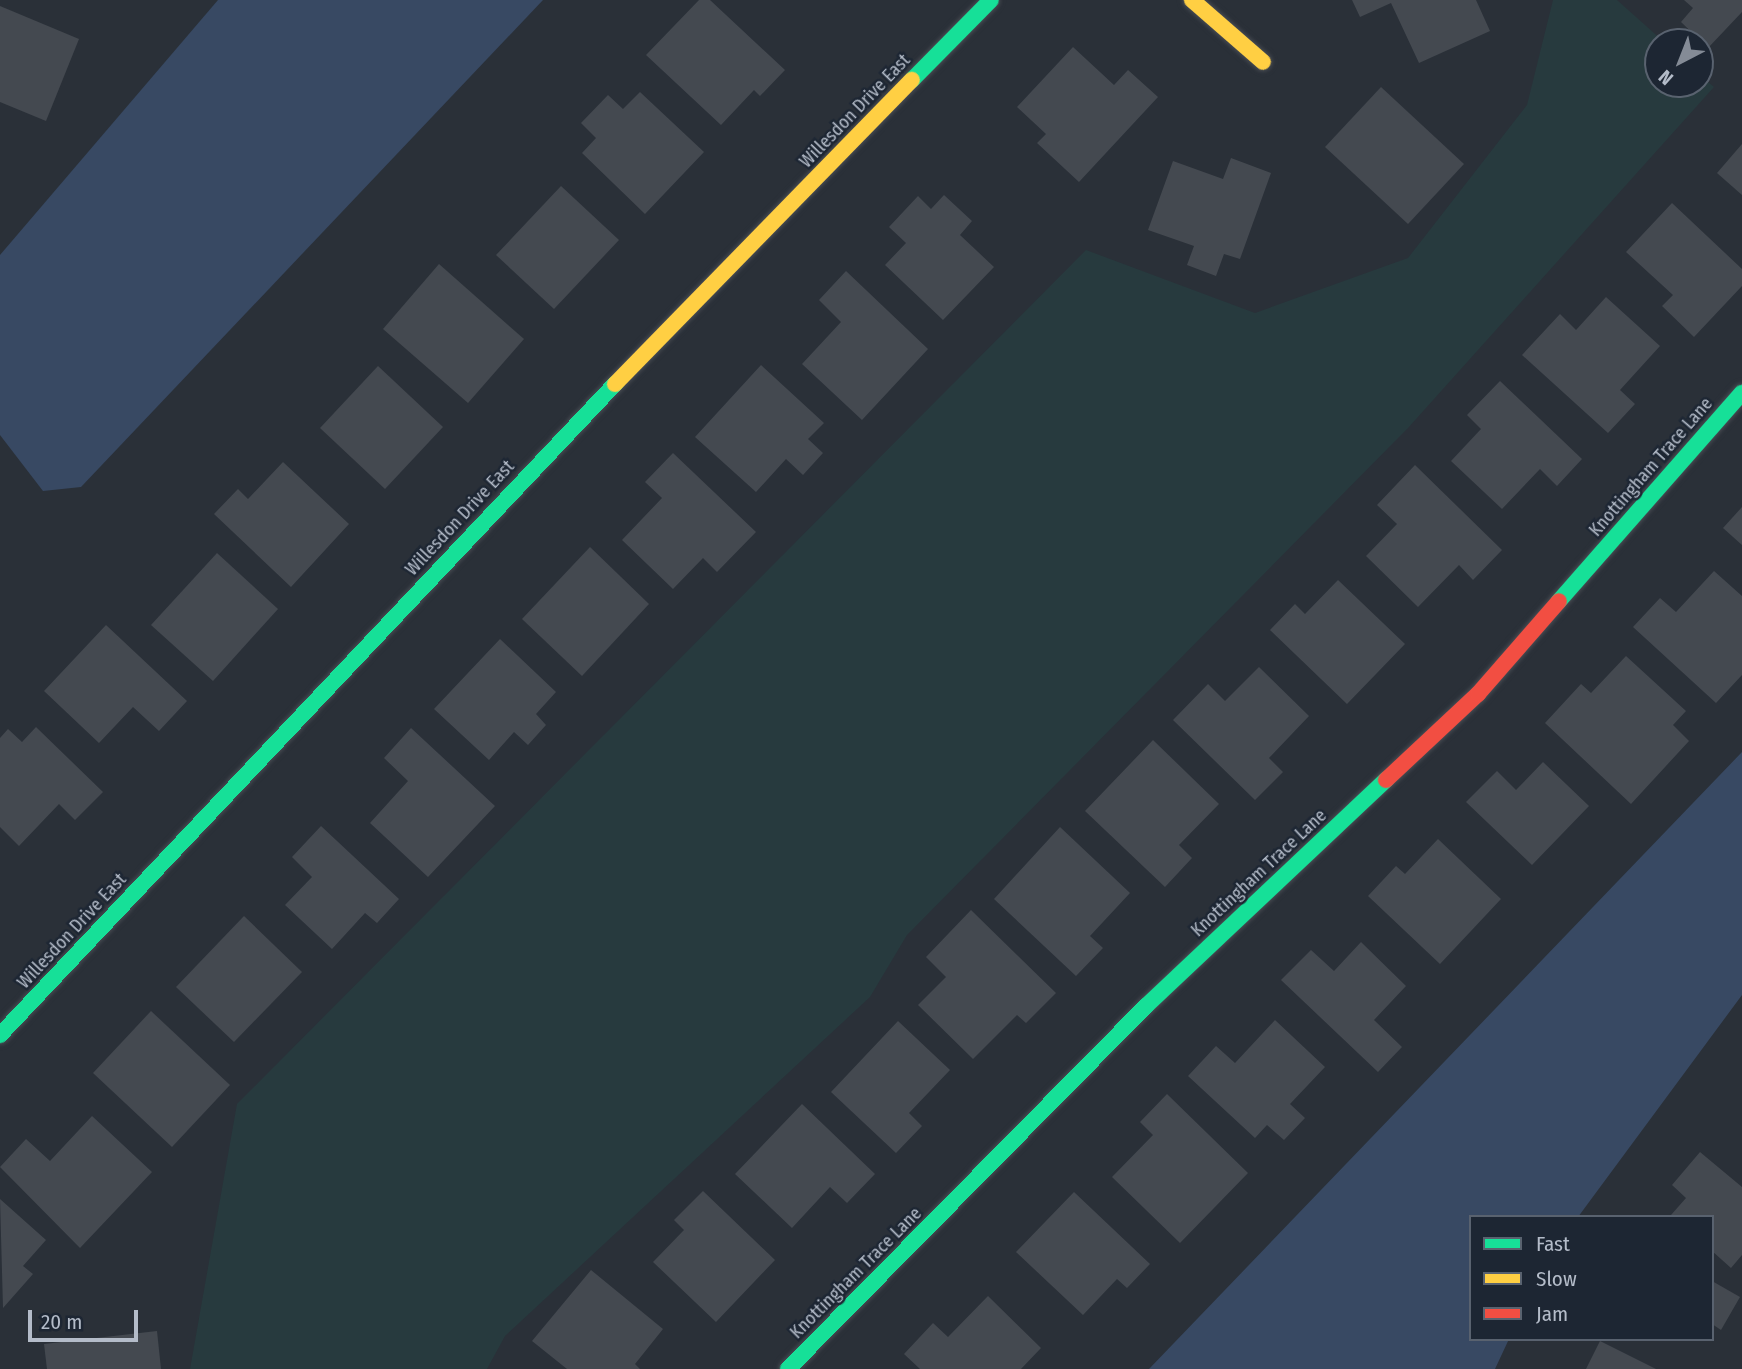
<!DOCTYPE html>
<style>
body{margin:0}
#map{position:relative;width:1742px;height:1369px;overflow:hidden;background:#2a3038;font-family:"Fira Sans Condensed",sans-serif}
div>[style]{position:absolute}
.green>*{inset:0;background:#273a3e}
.water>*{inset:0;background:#384963}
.building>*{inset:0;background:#444950}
.roads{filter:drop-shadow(0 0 2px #484c53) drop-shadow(0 0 2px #484c53)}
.fast>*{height:16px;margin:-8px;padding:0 8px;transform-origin:8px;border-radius:8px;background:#16e098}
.slow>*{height:16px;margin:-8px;padding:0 8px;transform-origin:8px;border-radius:8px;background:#ffcf43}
.jam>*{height:16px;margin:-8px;padding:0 8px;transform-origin:8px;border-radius:8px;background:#f24e42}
span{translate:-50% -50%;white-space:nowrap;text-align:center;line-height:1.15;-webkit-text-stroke:5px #1d2633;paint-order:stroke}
.street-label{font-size:18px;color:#b4bcc9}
.legend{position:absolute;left:1469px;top:1215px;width:245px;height:126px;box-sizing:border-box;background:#1d2633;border:2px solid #59626f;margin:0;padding:9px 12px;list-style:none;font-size:21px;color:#b4bcc9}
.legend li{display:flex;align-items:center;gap:14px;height:35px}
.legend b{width:35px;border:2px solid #59626f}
.north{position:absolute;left:1644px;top:28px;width:70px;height:70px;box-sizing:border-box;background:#1d2633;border:2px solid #59626f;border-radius:50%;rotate:222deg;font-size:19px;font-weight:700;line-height:28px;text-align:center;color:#b4bcc9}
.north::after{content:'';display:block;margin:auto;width:24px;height:32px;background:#848b96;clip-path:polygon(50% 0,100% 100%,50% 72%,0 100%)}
.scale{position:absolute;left:28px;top:1310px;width:110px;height:32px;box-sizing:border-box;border:4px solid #b4bcc9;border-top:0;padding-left:9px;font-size:21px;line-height:24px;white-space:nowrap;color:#b4bcc9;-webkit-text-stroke:5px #1d2633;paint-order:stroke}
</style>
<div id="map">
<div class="green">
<div style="clip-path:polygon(1553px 0,1617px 0,1664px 42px,1658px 42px,1658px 84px,1700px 84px,1700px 75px,1714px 87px,1408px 428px,907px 935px,870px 997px,505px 1336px,487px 1369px,190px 1369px,237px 1104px,1086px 250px,1255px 313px,1408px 258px,1527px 105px)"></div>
</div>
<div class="water">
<div style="clip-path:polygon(218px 0,543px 0,81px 487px,43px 491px,0 435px,0 255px)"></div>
<div style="clip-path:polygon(1742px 752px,1742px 995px,1578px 1217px,1471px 1217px,1471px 1339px,1509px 1339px,1495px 1369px,1149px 1369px)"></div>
</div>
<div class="building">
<div style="clip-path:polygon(699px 0,710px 0,785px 70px,760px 96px,754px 90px,721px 125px,646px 55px)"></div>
<div style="clip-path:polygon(1352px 0,1476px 0,1490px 31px,1419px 63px,1391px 3px,1360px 17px)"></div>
<div style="clip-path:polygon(1684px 0,1742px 0,1742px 12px,1708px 48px,1681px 22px,1693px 8px)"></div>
<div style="clip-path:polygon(0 6px,79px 39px,46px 121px,0 102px)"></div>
<div style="clip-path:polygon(1073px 47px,1114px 85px,1128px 70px,1158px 97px,1079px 182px,1037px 143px,1046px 134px,1017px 107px)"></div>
<div style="clip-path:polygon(1381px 87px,1464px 164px,1408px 224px,1325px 147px)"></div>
<div style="clip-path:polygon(640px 92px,704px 152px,645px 214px,582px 153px,596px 138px,581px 123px,608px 95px,623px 109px)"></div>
<div style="clip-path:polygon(1742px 144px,1742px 195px,1717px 173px)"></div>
<div style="clip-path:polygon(1231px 158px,1271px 173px,1240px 259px,1224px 254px,1216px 276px,1187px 265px,1194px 246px,1148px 230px,1173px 161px,1223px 179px)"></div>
<div style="clip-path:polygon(561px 186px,619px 240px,554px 309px,496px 255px)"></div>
<div style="clip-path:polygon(944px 195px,972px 221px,960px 235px,994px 267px,943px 320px,885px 265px,906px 243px,889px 227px,918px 196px,931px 209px)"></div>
<div style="clip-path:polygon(1672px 203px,1742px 269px,1742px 286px,1694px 337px,1662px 306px,1673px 295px,1626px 252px)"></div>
<div style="clip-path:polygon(439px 264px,524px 339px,468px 403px,383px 329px)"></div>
<div style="clip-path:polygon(846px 271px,928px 349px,862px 420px,802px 364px,841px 322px,819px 300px)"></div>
<div style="clip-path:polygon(1606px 297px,1660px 346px,1620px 390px,1635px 404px,1608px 433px,1522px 355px,1560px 314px,1576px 330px)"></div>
<div style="clip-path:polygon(761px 365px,824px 423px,808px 439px,823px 453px,803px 475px,786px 459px,756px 492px,695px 437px)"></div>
<div style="clip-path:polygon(378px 366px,443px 427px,385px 489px,320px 428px)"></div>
<div style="clip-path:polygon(1500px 381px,1582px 459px,1557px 486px,1540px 469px,1502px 509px,1451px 461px,1481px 429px,1467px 415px)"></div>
<div style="clip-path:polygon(673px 453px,756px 532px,717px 572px,703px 558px,673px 589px,622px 540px,662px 498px,645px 482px)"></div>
<div style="clip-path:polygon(283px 462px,349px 524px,291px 587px,214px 514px,238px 489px,248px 499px)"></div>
<div style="clip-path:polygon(1415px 465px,1502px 550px,1473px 580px,1459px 565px,1418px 607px,1366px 556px,1397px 524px,1377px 505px)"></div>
<div style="clip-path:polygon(1742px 507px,1742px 545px,1723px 528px)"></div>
<div style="clip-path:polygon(590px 547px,649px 604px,582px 676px,522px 619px)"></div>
<div style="clip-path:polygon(217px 553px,278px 609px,213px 681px,151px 625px)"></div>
<div style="clip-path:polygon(1714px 571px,1742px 596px,1742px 675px,1716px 703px,1633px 627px,1660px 598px,1676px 612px)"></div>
<div style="clip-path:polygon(1338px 580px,1405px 644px,1347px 704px,1270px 630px,1295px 604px,1305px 614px)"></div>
<div style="clip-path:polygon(106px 625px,187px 701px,159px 731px,133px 707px,99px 743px,44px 691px)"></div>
<div style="clip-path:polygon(500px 639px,556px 692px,536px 714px,546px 725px,528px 745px,514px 732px,489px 760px,434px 709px)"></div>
<div style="clip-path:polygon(1626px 656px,1686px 711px,1673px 725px,1689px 741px,1631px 804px,1545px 723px,1581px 684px,1591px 693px)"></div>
<div style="clip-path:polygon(1259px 667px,1309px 716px,1269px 758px,1283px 772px,1255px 800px,1173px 720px,1208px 684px,1225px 701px)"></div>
<div style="clip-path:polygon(36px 727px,103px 792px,75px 820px,59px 804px,19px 846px,0 827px,0 738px,8px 729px,22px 742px)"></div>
<div style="clip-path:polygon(411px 728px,495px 806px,428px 877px,370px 823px,408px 781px,384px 758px)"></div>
<div style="clip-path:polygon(1153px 740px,1219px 804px,1179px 845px,1192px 858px,1165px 887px,1085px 811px)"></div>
<div style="clip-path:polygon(1543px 762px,1589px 806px,1532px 865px,1466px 802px,1497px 771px,1516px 790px)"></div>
<div style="clip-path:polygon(321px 826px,399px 899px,377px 923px,365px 913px,332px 949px,285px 905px,312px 877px,292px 857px)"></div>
<div style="clip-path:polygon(1060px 827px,1130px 893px,1090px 936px,1103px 948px,1076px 976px,994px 899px)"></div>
<div style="clip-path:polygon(1438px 839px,1501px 899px,1440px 964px,1368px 896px,1396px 866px,1405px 874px)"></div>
<div style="clip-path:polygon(971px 910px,1056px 993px,1026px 1023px,1017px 1015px,973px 1059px,918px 1005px,946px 977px,926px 957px)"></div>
<div style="clip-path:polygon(244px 916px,302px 972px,234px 1042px,176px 987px)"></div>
<div style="clip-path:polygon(1361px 942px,1406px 986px,1374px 1020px,1402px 1047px,1378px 1072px,1281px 980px,1311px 950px,1334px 971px)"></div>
<div style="clip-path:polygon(151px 1011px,230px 1085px,172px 1147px,93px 1073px)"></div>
<div style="clip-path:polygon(1275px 1020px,1325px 1067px,1290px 1104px,1305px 1118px,1284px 1140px,1267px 1125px,1255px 1138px,1188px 1076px,1216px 1046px,1235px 1063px)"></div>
<div style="clip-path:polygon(898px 1021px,950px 1070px,909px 1113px,922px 1126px,896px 1153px,831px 1092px)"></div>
<div style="clip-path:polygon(1167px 1094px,1248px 1173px,1180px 1243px,1112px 1177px,1153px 1135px,1140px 1122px)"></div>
<div style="clip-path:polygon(802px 1104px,875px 1174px,847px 1203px,830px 1187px,792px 1228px,735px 1174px)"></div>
<div style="clip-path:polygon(92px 1116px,152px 1172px,80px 1248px,0 1167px,26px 1139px,50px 1161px)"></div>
<div style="clip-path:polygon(1700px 1152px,1742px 1187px,1742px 1255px,1731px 1268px,1712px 1251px,1712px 1217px,1671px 1215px,1686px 1198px,1672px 1185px)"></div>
<div style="clip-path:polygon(703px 1191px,775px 1260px,716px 1322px,653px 1262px,684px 1230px,674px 1220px)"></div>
<div style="clip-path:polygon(1074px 1192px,1150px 1264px,1127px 1288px,1117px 1279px,1083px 1315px,1016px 1252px)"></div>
<div style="clip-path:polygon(0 1199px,46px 1240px,23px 1266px,33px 1274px,3px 1308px)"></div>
<div style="clip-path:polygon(591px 1270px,663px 1329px,635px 1364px,640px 1369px,567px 1369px,532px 1341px)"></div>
<div style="clip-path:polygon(1712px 1281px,1740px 1297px,1721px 1330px,1712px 1324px)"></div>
<div style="clip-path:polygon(988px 1296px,1041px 1348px,1021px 1369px,920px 1369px,904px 1354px,933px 1323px,948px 1337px)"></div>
<div style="clip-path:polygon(157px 1331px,161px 1369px,47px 1369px,44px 1344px)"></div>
<div style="clip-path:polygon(1600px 1341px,1656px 1369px,1586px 1369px)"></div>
</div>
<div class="roads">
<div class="fast">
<div style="left:912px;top:80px;width:112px;rotate:-45.4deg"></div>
<div style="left:1559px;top:601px;width:277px;rotate:-48.7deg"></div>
<div style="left:0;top:1035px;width:896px;rotate:-46.63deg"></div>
<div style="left:788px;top:1369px;width:510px;rotate:-45.4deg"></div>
<div style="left:1146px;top:1006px;width:330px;rotate:-43.3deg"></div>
</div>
<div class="slow">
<div style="left:1192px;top:0;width:94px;rotate:41.1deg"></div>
<div style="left:615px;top:384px;width:425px;rotate:-45.7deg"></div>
</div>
<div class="jam">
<div style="left:1386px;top:780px;width:126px;rotate:-43.1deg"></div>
<div style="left:1478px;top:694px;width:123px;rotate:-48.9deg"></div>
</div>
</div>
<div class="street-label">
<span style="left:855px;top:111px;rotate:-46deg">Willesdon Drive East</span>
<span style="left:1651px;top:467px;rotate:-49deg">Knottingham Trace Lane</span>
<span style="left:460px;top:518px;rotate:-47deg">Willesdon Drive East</span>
<span style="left:1259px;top:873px;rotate:-43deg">Knottingham Trace Lane</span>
<span style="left:72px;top:931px;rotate:-47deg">Willesdon Drive East</span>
<span style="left:856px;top:1273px;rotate:-45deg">Knottingham Trace Lane</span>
</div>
<ul class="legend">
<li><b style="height:9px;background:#16e098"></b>Fast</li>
<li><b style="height:9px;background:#ffcf43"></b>Slow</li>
<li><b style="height:9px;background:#f24e42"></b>Jam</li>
</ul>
<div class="north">N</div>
<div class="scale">20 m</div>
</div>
